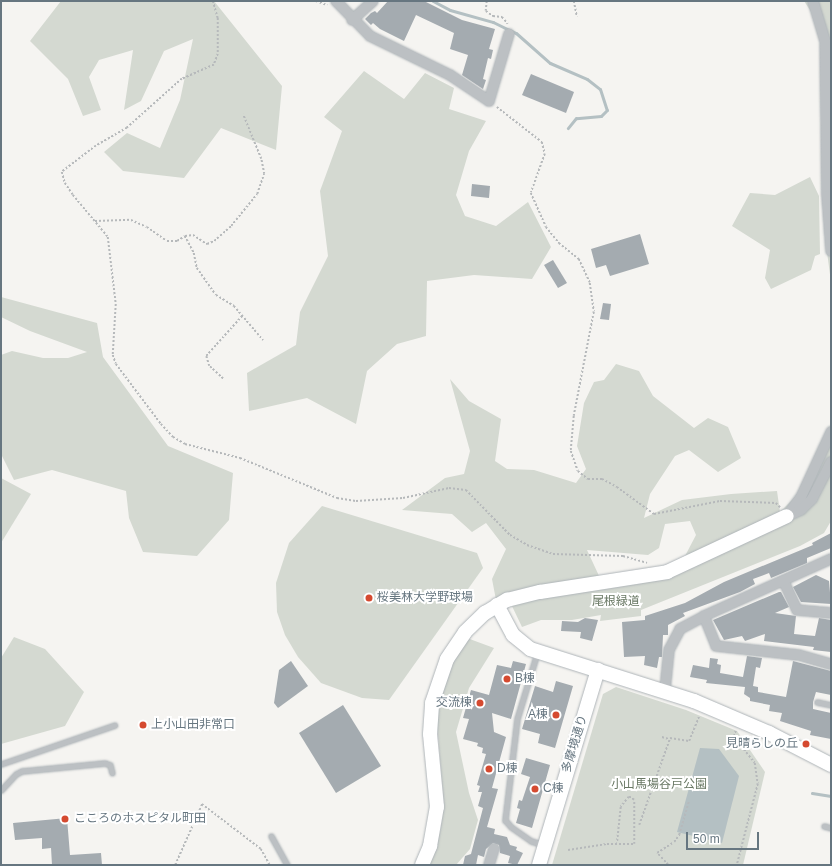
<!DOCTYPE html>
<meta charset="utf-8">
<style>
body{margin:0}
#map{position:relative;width:832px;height:866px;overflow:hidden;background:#f5f4f1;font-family:Arial,"Noto Sans JP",sans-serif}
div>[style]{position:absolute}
.green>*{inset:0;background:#d4d9d1}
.water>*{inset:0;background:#b4c0c3}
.stream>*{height:3px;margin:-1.5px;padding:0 1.5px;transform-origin:1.5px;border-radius:1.5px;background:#b4c0c3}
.building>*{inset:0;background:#a4abb0}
.path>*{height:1.5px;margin-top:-0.75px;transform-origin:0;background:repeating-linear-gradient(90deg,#b6b9bb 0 2px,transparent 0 4px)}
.roads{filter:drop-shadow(0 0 1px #aeb4b8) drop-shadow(0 0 1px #aeb4b8)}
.lane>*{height:5px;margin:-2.5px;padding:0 2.5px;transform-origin:2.5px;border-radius:2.5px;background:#bcc0c3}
.street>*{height:10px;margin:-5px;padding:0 5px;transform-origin:5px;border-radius:5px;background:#bcc0c3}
.secondary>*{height:14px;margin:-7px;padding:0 7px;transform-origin:7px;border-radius:7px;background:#fff}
.dots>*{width:11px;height:11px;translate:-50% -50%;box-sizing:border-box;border:2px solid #fff;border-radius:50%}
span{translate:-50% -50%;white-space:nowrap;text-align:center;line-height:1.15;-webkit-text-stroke:4px #fff;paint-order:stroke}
.poi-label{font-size:12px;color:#667680}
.left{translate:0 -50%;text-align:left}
.right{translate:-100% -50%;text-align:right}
.park-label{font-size:12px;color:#697864}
.street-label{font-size:12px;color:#667680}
.frame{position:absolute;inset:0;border:2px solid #667680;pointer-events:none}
.scale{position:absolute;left:686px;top:832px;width:73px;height:18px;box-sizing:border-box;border:2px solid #667680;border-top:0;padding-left:5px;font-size:12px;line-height:14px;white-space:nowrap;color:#667680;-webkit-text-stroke:3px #fff;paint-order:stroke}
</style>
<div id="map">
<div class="green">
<div style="clip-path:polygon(61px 1px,214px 1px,282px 86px,276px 150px,221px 128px,184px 178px,123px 171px,104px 152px,127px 133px,160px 148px,180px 100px,193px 39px,164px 51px,141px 101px,124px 110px,133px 50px,99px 60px,89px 77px,101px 110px,83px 116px,68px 79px,30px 41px)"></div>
<div style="clip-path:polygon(804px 1px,831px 1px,831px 282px,827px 252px,823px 56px,818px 22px)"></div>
<div style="clip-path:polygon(364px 71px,404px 99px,425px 73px,454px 88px,449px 109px,486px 121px,469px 151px,456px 195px,465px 216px,496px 226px,528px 202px,551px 247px,532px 279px,474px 275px,427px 281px,426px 336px,397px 344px,367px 371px,356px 424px,307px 398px,249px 411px,247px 373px,296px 345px,300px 312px,328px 256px,320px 191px,342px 131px,324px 117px)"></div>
<div style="clip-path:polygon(810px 177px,819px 196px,820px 254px,815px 256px,811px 270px,771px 289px,765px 278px,770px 250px,732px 226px,750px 193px,775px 195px)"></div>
<div style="clip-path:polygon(1px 297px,97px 323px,103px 357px,168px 446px,233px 473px,229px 520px,197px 556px,143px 552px,129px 518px,126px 491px,52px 470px,14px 480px,1px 454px,1px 355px,12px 351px,43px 358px,68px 358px,87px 352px,30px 331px,1px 317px)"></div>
<div style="clip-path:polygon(616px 364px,639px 371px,653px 396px,694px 428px,708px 418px,728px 427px,741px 458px,718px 472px,689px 450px,675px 456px,650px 494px,644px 518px,682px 500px,731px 494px,777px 491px,780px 512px,796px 496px,831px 424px,831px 521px,824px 533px,800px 546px,641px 610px,641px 616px,600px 621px,601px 615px,572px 620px,541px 620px,522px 627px,511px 604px,650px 572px,685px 556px,696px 535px,690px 521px,665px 524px,659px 548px,648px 555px,587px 550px,600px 578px,496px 600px,492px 579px,506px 549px,486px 523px,472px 532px,452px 514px,402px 510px,445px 478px,464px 474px,470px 451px,450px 379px,469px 401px,501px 419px,495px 461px,507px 469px,534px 470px,576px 483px,586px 469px,577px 446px,584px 403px,594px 382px,604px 380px)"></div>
<div style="clip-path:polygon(1px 478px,31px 494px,1px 543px)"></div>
<div style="clip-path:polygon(322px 506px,477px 553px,483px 568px,389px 700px,362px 698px,321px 683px,298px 657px,285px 635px,277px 612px,276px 583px,289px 543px)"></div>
<div style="clip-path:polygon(14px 637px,45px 649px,84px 692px,65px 726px,1px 744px,1px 658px)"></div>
<div style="clip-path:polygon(467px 638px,494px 648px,469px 688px,456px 732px,469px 793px,478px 820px,470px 849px,456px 865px,429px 865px,440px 832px,444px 806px,436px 712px,444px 677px)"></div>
<div style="clip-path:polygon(616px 687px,686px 710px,737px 731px,765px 772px,743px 865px,552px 865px,603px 694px)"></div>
</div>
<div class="water">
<div style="clip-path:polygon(700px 748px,719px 749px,739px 776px,722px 843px,677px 832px)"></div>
</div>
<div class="stream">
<div style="left:433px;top:1px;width:19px;rotate:28deg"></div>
<div style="left:450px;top:10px;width:45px;rotate:15.6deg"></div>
<div style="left:493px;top:22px;width:25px;rotate:26deg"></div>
<div style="left:516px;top:33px;width:45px;rotate:41.4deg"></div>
<div style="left:550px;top:63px;width:40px;rotate:23.4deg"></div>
<div style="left:587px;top:79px;width:16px;rotate:38deg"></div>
<div style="left:600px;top:89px;width:22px;rotate:72deg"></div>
<div style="left:607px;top:110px;width:8px;rotate:135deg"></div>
<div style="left:601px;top:116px;width:25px;rotate:175deg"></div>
<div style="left:576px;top:118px;width:13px;rotate:129deg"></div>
<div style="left:812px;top:793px;width:19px;rotate:9deg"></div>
</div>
<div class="building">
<div style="clip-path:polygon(388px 1px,424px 1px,462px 20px,495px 29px,489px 49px,493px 50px,491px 59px,488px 58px,483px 79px,486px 80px,483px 89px,462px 75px,468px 55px,450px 49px,454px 33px,416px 15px,404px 41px,380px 29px,373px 23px,371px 25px,365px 19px,371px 13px,375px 11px,377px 13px)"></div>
<div style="clip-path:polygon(531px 74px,574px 92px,566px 113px,522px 95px)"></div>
<div style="clip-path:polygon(472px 184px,490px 186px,489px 198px,471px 196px)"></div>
<div style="clip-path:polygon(640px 234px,649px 264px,610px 276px,606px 265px,596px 268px,591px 249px)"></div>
<div style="clip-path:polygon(553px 260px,567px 283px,558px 288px,544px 265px)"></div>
<div style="clip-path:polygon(603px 303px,611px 304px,609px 320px,600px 319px)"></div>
<div style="clip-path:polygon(831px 533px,831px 548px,807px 558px,807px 563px,771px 578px,769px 573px,753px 579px,755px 584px,740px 592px,683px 613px,685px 616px,668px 625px,668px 635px,663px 635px,662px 657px,659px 657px,657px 668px,644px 665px,645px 656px,624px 657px,622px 622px,645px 620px,645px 616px,685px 603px,724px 582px,813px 545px,812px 543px)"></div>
<div style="clip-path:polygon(816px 575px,829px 581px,831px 604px,801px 602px,793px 587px)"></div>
<div style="clip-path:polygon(779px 592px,781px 592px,789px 607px,775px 613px,796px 616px,794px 634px,815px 636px,819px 618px,831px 620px,831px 652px,813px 650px,814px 647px,764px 641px,765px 634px,745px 641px,742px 636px,724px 640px,713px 620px)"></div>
<div style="clip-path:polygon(585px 618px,598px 620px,592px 641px,580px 638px,581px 632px,561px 631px,562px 621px,578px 622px)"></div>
<div style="clip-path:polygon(747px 656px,762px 658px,760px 668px,756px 667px,753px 686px,758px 687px,758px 692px,786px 697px,793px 661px,831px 671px,831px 695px,816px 692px,813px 702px,813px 709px,831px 713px,831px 739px,810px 735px,811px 731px,780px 721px,782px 713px,769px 711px,770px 705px,750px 701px,750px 698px,744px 694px,745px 687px,706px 683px,707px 680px,690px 677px,693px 665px,709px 668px,710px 658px,718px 659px,717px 664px,721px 665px,720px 673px,743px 677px)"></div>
<div style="clip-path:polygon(291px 661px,308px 686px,278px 708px,274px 703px,279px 670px)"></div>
<div style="clip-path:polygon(513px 661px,526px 664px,511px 719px,492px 713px,494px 732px,506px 737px,492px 788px,498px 789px,487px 827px,495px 829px,494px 834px,507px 837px,510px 845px,517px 847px,516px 850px,523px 853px,517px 865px,508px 863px,510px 856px,500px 853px,499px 845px,493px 843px,486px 849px,484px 857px,478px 855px,476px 865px,463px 865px,465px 856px,471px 854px,483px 808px,478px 806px,482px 792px,478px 792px,480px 786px,477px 785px,486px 754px,482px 753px,483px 748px,477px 746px,478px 743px,463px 739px,469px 719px,463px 718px,471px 690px,489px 695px,497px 665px,511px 668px)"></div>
<div style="clip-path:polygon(556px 681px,573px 686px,555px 748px,538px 743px,540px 734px,522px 729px,535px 686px,553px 692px)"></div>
<div style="clip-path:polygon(343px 705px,381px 766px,336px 793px,299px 733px)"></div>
<div style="clip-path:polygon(526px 758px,550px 765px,532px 828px,516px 823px,520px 809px,517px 808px,519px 800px,522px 801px,530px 777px,521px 774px)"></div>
<div style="clip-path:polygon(67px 818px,70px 855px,101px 853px,102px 865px,52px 865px,51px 848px,42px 849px,42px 838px,15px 840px,13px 823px)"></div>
</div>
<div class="path">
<div style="left:213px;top:1px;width:18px;rotate:74deg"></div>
<div style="left:218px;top:18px;width:36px;rotate:90deg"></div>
<div style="left:218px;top:54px;width:12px;rotate:110deg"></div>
<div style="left:214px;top:65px;width:35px;rotate:156deg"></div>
<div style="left:182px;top:79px;width:74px;rotate:138.3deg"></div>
<div style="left:127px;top:128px;width:36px;rotate:150deg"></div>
<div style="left:96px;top:146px;width:43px;rotate:142.6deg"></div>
<div style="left:62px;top:172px;width:11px;rotate:75deg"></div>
<div style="left:65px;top:183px;width:14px;rotate:56deg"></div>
<div style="left:73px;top:195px;width:55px;rotate:50.2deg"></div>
<div style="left:108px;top:237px;width:67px;rotate:83.2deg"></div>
<div style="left:116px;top:304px;width:51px;rotate:93.4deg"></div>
<div style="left:113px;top:355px;width:9px;rotate:72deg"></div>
<div style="left:116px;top:364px;width:75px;rotate:53.1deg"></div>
<div style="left:161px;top:424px;width:18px;rotate:47deg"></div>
<div style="left:173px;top:437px;width:14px;rotate:30deg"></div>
<div style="left:185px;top:444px;width:57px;rotate:14.3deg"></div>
<div style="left:240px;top:458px;width:105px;rotate:22.4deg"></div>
<div style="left:337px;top:498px;width:19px;rotate:9deg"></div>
<div style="left:356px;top:501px;width:47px;rotate:-3.7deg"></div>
<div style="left:403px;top:498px;width:47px;rotate:-12.3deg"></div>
<div style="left:449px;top:488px;width:17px;rotate:7deg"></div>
<div style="left:466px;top:490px;width:63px;rotate:45.6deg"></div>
<div style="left:510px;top:535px;width:20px;rotate:30deg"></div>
<div style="left:527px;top:545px;width:28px;rotate:19deg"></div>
<div style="left:553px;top:554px;width:70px;rotate:1.6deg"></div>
<div style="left:623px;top:556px;width:25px;rotate:16deg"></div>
<div style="left:316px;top:1px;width:12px;rotate:20deg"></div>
<div style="left:487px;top:1px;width:10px;rotate:96deg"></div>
<div style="left:486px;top:11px;width:9px;rotate:36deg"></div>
<div style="left:493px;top:16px;width:9px;rotate:6deg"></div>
<div style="left:502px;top:17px;width:9px;rotate:49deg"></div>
<div style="left:574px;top:1px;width:16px;rotate:79deg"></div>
<div style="left:497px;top:107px;width:57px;rotate:37.9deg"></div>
<div style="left:542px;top:142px;width:12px;rotate:76deg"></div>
<div style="left:545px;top:154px;width:41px;rotate:109.7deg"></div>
<div style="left:531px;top:193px;width:37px;rotate:66deg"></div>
<div style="left:546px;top:227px;width:21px;rotate:51deg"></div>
<div style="left:559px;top:243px;width:26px;rotate:39deg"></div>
<div style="left:579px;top:259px;width:26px;rotate:65deg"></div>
<div style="left:590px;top:283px;width:29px;rotate:82deg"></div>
<div style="left:594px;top:312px;width:106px;rotate:100.9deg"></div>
<div style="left:574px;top:416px;width:35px;rotate:95deg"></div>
<div style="left:571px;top:451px;width:21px;rotate:71deg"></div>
<div style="left:578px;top:471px;width:13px;rotate:39deg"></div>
<div style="left:588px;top:479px;width:14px"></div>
<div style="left:602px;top:479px;width:17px;rotate:28deg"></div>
<div style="left:617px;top:487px;width:46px;rotate:36.1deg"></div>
<div style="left:654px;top:514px;width:67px;rotate:-11.1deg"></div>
<div style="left:720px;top:501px;width:56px;rotate:2deg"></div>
<div style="left:776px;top:503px;width:6px;rotate:45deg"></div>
<div style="left:95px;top:221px;width:36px;rotate:-2deg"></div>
<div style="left:131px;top:220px;width:17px;rotate:24deg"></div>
<div style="left:147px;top:227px;width:24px;rotate:35deg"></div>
<div style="left:167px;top:241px;width:10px"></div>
<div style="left:177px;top:241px;width:9px;rotate:-32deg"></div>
<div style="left:185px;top:236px;width:19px;rotate:62deg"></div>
<div style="left:194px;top:253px;width:15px;rotate:79deg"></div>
<div style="left:197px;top:268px;width:33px;rotate:55deg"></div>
<div style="left:216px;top:295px;width:21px;rotate:31deg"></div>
<div style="left:234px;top:306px;width:45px;rotate:49.5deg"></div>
<div style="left:185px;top:236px;width:8px;rotate:-7deg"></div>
<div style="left:193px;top:235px;width:17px;rotate:33deg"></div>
<div style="left:207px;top:244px;width:8px;rotate:-23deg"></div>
<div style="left:214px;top:241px;width:23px;rotate:-41deg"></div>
<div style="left:231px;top:226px;width:41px;rotate:-50.9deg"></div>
<div style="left:257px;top:194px;width:21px;rotate:-71deg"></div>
<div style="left:264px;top:174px;width:15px;rotate:-101deg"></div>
<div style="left:261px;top:159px;width:48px;rotate:-112.2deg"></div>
<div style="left:223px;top:379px;width:19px;rotate:-137deg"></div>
<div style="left:209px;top:366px;width:10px;rotate:-107deg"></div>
<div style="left:206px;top:356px;width:54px;rotate:-48deg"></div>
<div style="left:736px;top:731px;width:6px;rotate:108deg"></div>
<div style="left:734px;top:737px;width:33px;rotate:51deg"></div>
<div style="left:755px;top:763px;width:21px;rotate:82deg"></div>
<div style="left:758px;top:784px;width:84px;rotate:104.5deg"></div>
<div style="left:662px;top:737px;width:7px;rotate:16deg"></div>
<div style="left:639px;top:825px;width:92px;rotate:-70.4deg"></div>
<div style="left:670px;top:738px;width:19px;rotate:9deg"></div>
<div style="left:689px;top:741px;width:27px;rotate:-68deg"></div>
<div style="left:568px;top:850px;width:39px;rotate:-9deg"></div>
<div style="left:607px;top:844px;width:27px"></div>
<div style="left:634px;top:844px;width:44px;rotate:-90deg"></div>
<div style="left:634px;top:800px;width:6px;rotate:-149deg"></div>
<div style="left:629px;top:797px;width:13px;rotate:129deg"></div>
<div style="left:621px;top:807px;width:36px;rotate:96deg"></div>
<div style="left:175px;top:865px;width:67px;rotate:-66.1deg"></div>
<div style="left:202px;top:804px;width:74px;rotate:37.3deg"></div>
<div style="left:261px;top:849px;width:18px;rotate:61deg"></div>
<div style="left:668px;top:865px;width:16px;rotate:-133deg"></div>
<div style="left:657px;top:853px;width:20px;rotate:-33deg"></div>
<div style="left:674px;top:842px;width:9px;rotate:-54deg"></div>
<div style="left:679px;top:835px;width:35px;rotate:-74deg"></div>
</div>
<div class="roads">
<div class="lane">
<div style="left:537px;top:653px;width:69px;rotate:106.9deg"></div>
<div style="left:517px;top:719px;width:102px;rotate:96.8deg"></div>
<div style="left:505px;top:820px;width:9px;rotate:49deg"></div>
<div style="left:511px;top:827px;width:24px;rotate:35deg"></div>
<div style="left:531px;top:841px;width:14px;rotate:17deg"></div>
<div style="left:817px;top:702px;width:14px;rotate:12deg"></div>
<div style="left:1px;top:764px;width:120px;rotate:-18.9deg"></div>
<div style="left:1px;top:790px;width:22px;rotate:-47deg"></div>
<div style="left:16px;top:774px;width:7px;rotate:-27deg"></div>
<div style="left:22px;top:771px;width:83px;rotate:-5.5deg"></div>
<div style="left:105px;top:763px;width:5px;rotate:22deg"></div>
<div style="left:110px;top:765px;width:8px;rotate:76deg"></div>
<div style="left:824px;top:826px;width:7px;rotate:16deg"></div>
<div style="left:271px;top:836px;width:33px;rotate:61deg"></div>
</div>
<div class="street">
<div style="left:336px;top:1px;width:49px;rotate:45.8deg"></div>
<div style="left:370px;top:36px;width:89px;rotate:26deg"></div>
<div style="left:450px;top:75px;width:47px;rotate:33.7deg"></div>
<div style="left:489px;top:101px;width:70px;rotate:-73.4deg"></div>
<div style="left:813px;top:1px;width:42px;rotate:73.3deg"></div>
<div style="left:825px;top:41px;width:155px;rotate:89.3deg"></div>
<div style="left:827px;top:196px;width:55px;rotate:85.8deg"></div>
<div style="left:352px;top:20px;width:28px;rotate:-42deg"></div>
<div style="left:787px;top:516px;width:24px;rotate:-54deg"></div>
<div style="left:801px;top:497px;width:72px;rotate:-65.2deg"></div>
<div style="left:788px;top:516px;width:14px;rotate:-25deg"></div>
<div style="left:801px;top:510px;width:16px;rotate:-45deg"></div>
<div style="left:812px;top:499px;width:42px;rotate:-62.8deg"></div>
<div style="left:784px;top:582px;width:31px;rotate:65deg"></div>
<div style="left:797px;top:610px;width:34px;rotate:5deg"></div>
<div style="left:704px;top:616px;width:32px;rotate:68deg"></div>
<div style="left:716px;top:646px;width:83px;rotate:6.2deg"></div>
<div style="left:799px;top:655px;width:33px;rotate:16deg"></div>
<div style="left:665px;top:690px;width:40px;rotate:-84.3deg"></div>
<div style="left:669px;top:650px;width:24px;rotate:-62deg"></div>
<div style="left:680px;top:629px;width:27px;rotate:-28deg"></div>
<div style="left:704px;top:616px;width:139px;rotate:-24.2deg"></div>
<div style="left:489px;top:865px;width:17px;rotate:-73deg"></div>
</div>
<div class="secondary">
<div style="left:497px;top:605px;width:34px;rotate:62deg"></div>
<div style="left:513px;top:635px;width:22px;rotate:39deg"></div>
<div style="left:530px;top:649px;width:172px;rotate:17.6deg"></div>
<div style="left:694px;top:701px;width:82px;rotate:23.1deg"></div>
<div style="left:769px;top:733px;width:70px;rotate:27.3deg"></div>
<div style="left:422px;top:865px;width:21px;rotate:-67deg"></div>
<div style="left:430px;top:846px;width:40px;rotate:-80deg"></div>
<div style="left:437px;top:807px;width:73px;rotate:-95.5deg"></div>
<div style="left:430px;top:734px;width:31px;rotate:-86deg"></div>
<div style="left:432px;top:703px;width:46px;rotate:-71.2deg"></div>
<div style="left:447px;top:659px;width:32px;rotate:-56deg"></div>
<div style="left:465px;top:632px;width:28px;rotate:-44deg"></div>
<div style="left:485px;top:613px;width:26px;rotate:-31deg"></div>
<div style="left:507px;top:600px;width:34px;rotate:-14deg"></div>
<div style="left:540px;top:592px;width:129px;rotate:-8.9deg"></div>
<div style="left:667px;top:572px;width:132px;rotate:-25deg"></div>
<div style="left:539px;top:865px;width:204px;rotate:-73.2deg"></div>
</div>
</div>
<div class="dots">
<div style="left:369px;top:598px;background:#d54a30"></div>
<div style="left:507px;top:679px;background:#d54a30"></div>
<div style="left:480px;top:703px;background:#d54a30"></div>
<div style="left:556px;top:715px;background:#d54a30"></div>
<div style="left:143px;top:725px;background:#d54a30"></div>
<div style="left:806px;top:744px;background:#d54a30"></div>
<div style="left:489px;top:769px;background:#d54a30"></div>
<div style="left:535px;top:789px;background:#d54a30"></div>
<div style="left:65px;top:819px;background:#d54a30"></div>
</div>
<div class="poi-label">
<span class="left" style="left:377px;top:598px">桜美林大学野球場</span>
<span class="left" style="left:515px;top:679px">B棟</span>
<span class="right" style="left:472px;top:703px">交流棟</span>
<span class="right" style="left:548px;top:715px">A棟</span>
<span class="left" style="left:151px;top:725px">上小山田非常口</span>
<span class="right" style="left:798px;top:744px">見晴らしの丘</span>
<span class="left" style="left:497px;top:769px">D棟</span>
<span class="left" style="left:543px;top:789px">C棟</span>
<span class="left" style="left:74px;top:819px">こころのホスピタル町田</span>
</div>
<div class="park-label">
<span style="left:616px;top:602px">尾根緑道</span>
<span style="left:659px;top:785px">小山馬場谷戸公園</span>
</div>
<div class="street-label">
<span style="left:575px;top:744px;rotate:-73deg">多摩境通り</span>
</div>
<div class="frame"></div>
<div class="scale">50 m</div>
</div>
